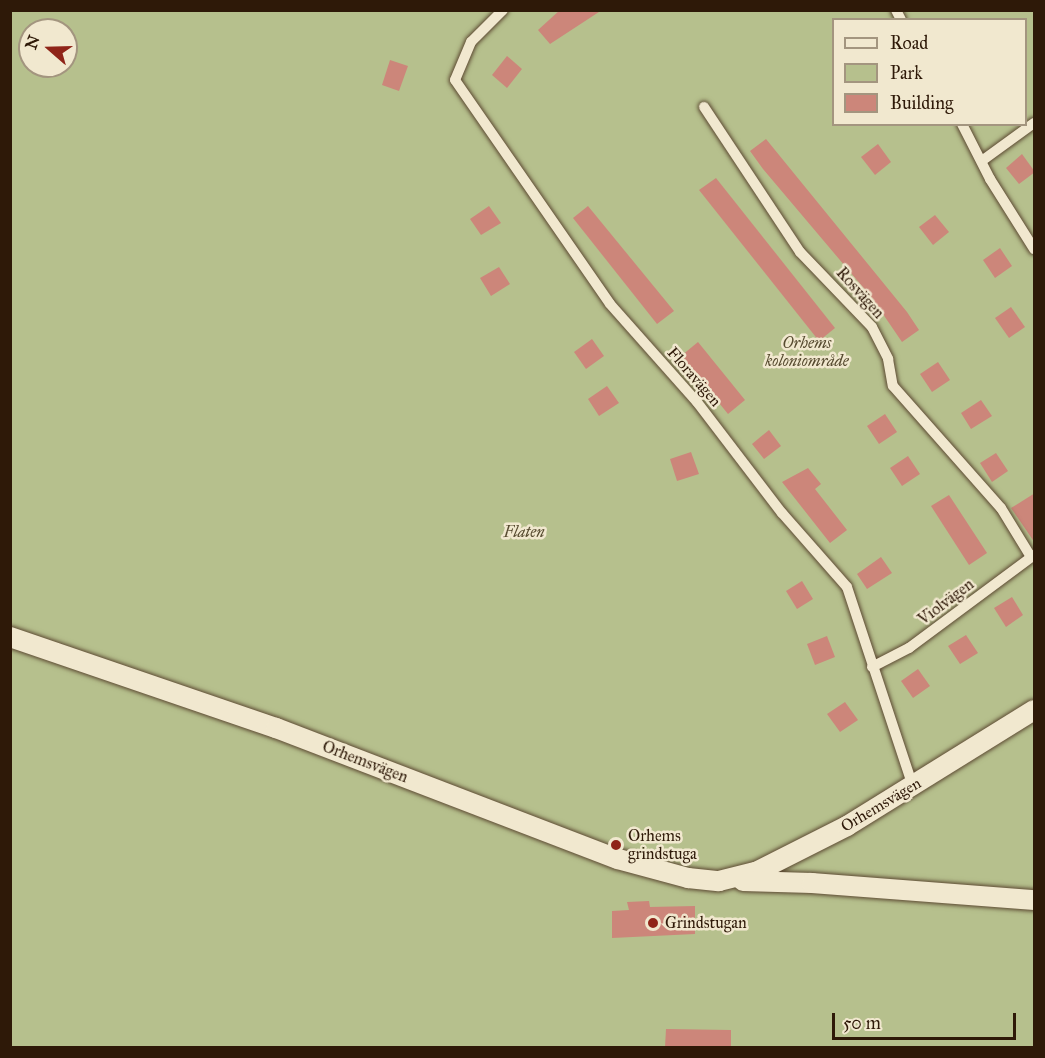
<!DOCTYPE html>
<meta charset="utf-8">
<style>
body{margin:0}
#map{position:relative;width:1045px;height:1058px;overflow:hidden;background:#e9dbb5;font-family:"IM FELL Great Primer",serif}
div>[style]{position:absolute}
.green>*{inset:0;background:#b6c08d}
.building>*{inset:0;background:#cc867a}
.roads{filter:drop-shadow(0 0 2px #5d4a33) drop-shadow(0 0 2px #5d4a33)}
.lane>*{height:10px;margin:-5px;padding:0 5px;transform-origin:5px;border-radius:5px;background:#f1e8cf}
.street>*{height:20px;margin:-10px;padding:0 10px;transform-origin:10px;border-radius:10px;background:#f1e8cf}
.dots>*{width:16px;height:16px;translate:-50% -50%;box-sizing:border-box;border:3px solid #f1e8cf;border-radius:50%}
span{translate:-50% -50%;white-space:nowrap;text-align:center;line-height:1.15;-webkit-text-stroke:5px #f1e8cf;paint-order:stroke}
.street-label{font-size:16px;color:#2e1908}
.park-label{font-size:16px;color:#574b30;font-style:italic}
.poi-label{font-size:16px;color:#2e1908}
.left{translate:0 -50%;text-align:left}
.frame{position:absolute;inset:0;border:12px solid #2e1908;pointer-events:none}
.legend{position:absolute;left:832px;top:18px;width:195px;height:108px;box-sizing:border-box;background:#f1e8cf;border:2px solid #a3957f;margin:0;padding:8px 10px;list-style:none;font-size:18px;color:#2e1908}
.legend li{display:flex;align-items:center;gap:12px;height:30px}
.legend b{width:30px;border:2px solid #a3957f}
.north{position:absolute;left:18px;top:18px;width:60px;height:60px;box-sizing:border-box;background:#f1e8cf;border:2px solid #a3957f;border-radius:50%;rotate:290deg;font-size:16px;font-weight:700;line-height:24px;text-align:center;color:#2e1908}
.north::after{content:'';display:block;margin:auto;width:21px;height:27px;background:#8f2418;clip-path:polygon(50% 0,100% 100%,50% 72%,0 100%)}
.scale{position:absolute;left:832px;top:1013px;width:184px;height:27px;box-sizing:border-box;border:3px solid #2e1908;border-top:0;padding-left:8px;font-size:18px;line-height:21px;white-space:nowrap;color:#2e1908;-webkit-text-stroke:4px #f1e8cf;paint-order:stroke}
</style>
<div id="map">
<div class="green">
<div style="clip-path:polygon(evenodd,10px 11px,1034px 11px,1034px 1047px,11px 1047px,10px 11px,834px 20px,1026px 20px,1026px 124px,834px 124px,834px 20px,10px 11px,30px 30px,66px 30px,66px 66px,30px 66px,30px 30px)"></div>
</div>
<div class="building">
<div style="clip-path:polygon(560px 10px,602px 10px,550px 44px,538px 30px)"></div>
<div style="clip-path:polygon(507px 56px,522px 69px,507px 88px,492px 75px)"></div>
<div style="clip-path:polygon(390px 60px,408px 66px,399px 91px,382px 85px)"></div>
<div style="clip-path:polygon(766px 139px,907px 312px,919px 330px,902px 342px,872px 298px,763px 169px,750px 151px)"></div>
<div style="clip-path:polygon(878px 144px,891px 162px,875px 175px,861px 157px)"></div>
<div style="clip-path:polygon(1022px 154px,1035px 172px,1019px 184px,1006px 168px)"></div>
<div style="clip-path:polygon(716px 178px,835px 328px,819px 341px,699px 190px)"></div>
<div style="clip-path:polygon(489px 206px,501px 223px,481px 235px,470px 219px)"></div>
<div style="clip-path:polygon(588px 206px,674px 311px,657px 324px,573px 218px)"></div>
<div style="clip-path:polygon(935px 215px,949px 232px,933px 245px,919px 227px)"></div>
<div style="clip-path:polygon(1000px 248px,1012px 266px,995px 278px,983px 260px)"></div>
<div style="clip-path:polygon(499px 267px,510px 284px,491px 296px,480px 278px)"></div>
<div style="clip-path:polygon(1011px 307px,1025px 327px,1009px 338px,995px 318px)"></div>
<div style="clip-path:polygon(592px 339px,604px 356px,586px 369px,574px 352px)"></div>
<div style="clip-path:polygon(698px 342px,745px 400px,728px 414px,681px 356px)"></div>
<div style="clip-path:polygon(938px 362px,950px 380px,932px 392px,920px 374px)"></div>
<div style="clip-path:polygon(607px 386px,619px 403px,599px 416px,588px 399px)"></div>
<div style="clip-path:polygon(981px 400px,992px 416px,971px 429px,961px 413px)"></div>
<div style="clip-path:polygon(885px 414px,897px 432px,879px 444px,867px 426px)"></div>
<div style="clip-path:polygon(769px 430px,781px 446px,764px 459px,752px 444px)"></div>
<div style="clip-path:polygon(691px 452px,699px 474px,677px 481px,670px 459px)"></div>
<div style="clip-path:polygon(996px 453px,1008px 471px,992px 482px,980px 463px)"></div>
<div style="clip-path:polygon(908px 456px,920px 474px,902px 486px,890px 468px)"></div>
<div style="clip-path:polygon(808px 468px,821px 484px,815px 489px,847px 530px,830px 543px,782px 482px)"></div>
<div style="clip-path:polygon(1035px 493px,1035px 543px,1011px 508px)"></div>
<div style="clip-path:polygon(949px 495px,987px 553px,969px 565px,931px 506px)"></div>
<div style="clip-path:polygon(881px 557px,892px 573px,867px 589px,857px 574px)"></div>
<div style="clip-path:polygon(802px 581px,813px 599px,797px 609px,786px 591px)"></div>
<div style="clip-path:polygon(1012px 597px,1023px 615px,1006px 627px,994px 608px)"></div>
<div style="clip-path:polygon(966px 635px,978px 653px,960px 664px,948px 646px)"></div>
<div style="clip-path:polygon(827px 636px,835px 657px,815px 665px,807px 644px)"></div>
<div style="clip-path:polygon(918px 669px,930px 686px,913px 698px,901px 681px)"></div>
<div style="clip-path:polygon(845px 702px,858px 720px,840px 732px,827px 714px)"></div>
<div style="clip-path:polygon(649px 901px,650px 907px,695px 906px,695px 934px,612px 938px,612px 911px,629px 910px,627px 902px)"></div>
<div style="clip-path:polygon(666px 1029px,731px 1030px,731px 1047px,665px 1047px)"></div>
</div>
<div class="roads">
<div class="lane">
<div style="left:503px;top:10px;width:45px;rotate:135deg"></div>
<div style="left:471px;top:42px;width:41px;rotate:112.8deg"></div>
<div style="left:455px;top:80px;width:272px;rotate:55.3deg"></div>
<div style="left:610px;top:304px;width:131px;rotate:48.4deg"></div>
<div style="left:697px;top:402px;width:140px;rotate:52.6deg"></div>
<div style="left:782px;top:513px;width:98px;rotate:48.7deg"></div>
<div style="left:847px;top:587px;width:210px;rotate:71.7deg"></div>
<div style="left:896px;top:10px;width:11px;rotate:63deg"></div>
<div style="left:704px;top:107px;width:174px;rotate:56.5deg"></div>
<div style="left:800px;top:252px;width:104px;rotate:46.2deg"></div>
<div style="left:872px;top:327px;width:36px;rotate:63deg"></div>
<div style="left:888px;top:359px;width:27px;rotate:80deg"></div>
<div style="left:893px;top:386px;width:163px;rotate:48.5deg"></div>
<div style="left:1001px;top:508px;width:57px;rotate:58.5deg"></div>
<div style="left:962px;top:124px;width:62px;rotate:63deg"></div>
<div style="left:990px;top:179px;width:83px;rotate:57.8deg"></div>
<div style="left:983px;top:160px;width:63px;rotate:-36deg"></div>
<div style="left:872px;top:667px;width:42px;rotate:-27.2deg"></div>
<div style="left:909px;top:648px;width:156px;rotate:-36.6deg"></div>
</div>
<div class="street">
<div style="left:10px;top:637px;width:281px;rotate:18.9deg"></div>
<div style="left:276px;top:728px;width:366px;rotate:21deg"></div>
<div style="left:618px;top:859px;width:73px;rotate:15.2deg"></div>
<div style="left:688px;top:878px;width:31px;rotate:6deg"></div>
<div style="left:719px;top:881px;width:38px;rotate:-14deg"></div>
<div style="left:756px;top:872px;width:102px;rotate:-26.8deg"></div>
<div style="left:847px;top:826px;width:220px;rotate:-31.8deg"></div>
<div style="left:743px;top:881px;width:69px;rotate:1.7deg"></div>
<div style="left:812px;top:883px;width:223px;rotate:4.4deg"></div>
</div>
</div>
<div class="dots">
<div style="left:616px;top:845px;background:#8f2418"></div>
<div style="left:653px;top:923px;background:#8f2418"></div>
</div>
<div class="street-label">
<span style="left:860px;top:293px;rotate:48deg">Rosvägen</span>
<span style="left:694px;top:377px;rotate:49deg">Floravägen</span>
<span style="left:946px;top:602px;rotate:-37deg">Violvägen</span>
<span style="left:365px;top:762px;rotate:21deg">Orhemsvägen</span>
<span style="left:881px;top:805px;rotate:-31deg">Orhemsvägen</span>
</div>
<div class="park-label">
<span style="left:807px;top:352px">Orhems<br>koloniområde</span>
<span style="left:524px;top:532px">Flaten</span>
</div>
<div class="poi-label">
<span class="left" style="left:628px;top:845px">Orhems<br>grindstuga</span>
<span class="left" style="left:665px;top:923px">Grindstugan</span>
</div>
<div class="frame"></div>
<ul class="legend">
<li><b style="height:8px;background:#f1e8cf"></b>Road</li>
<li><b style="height:16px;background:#b6c08d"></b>Park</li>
<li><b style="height:16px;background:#cc867a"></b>Building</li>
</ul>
<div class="north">N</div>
<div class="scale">50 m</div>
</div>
